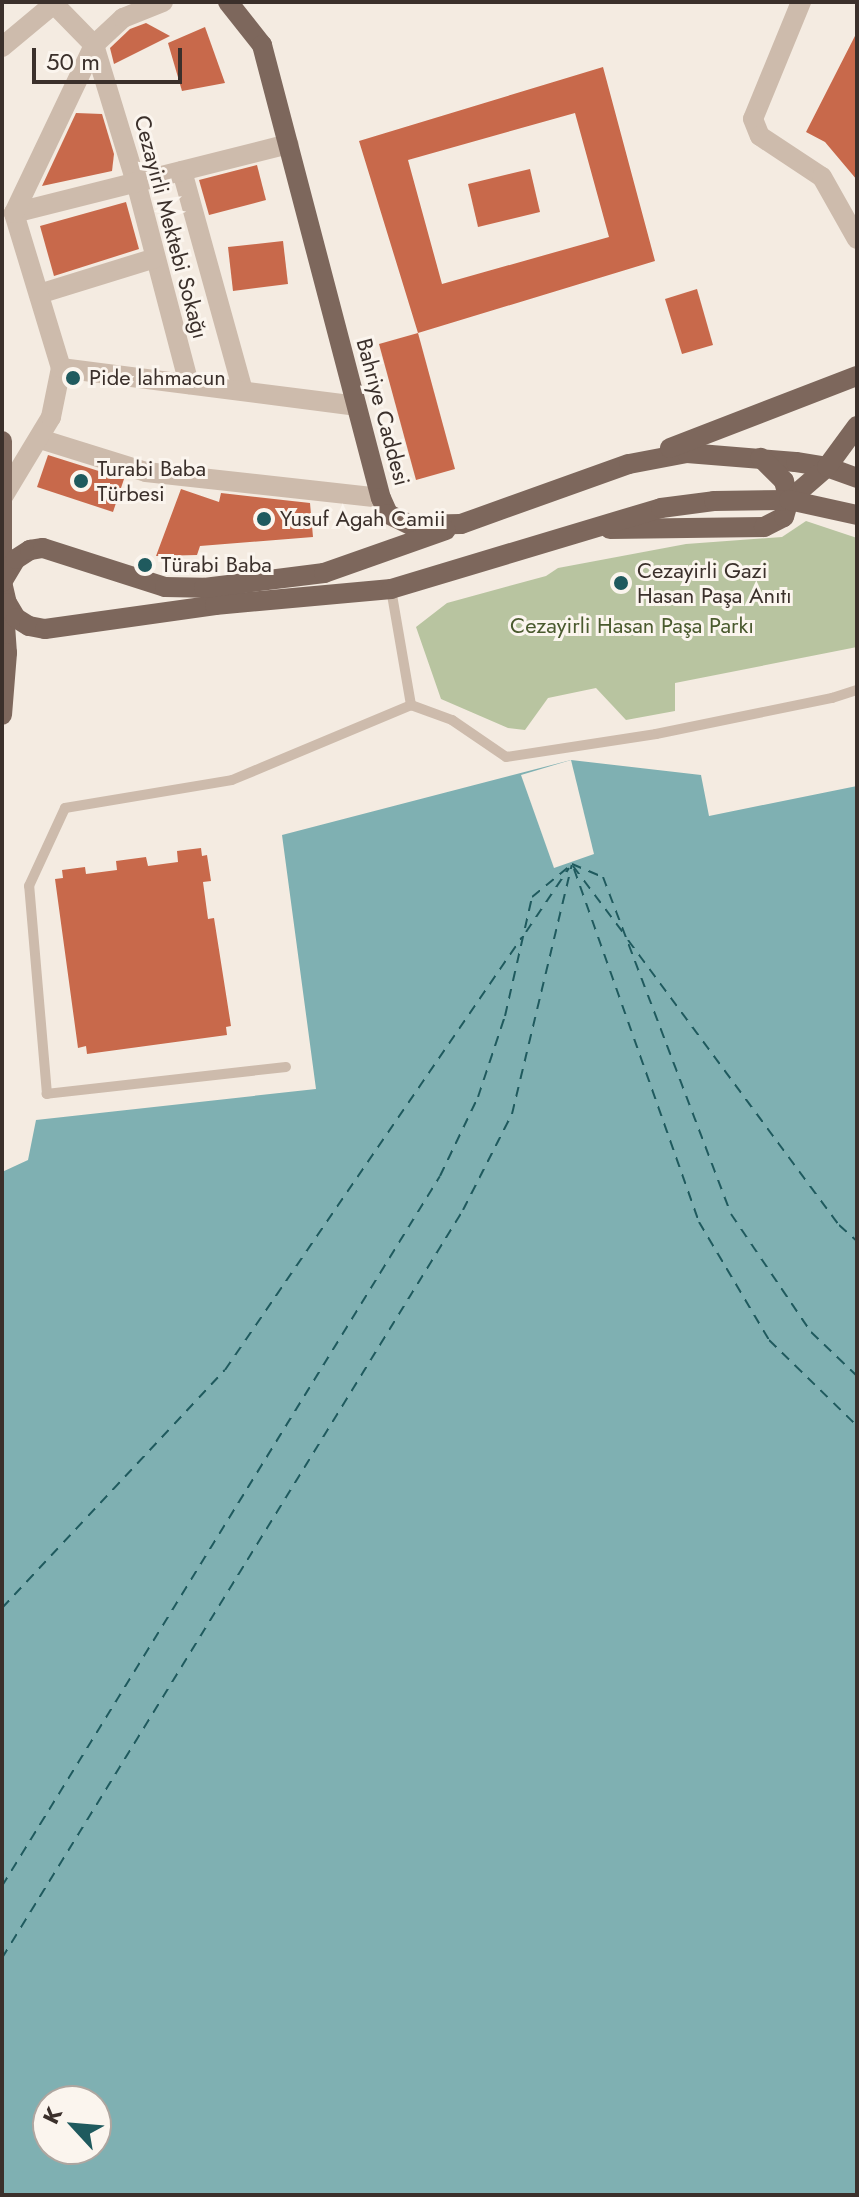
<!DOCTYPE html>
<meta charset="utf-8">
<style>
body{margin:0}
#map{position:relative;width:859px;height:2197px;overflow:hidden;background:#f4ebe1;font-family:Jost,sans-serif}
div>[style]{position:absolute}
.green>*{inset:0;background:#b8c4a0}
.water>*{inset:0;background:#7fb0b2}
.pier>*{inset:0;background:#f4ebe1}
.ferry>*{height:2px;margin-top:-1px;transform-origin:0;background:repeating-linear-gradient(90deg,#1f5a5e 0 10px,transparent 0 18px)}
.building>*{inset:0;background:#c8694b}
.service>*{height:10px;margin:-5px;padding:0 5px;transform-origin:5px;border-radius:5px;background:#cdbbac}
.minor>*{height:20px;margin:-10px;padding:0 10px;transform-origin:10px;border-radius:10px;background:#cdbbac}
.primary>*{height:20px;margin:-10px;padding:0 10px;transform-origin:10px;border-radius:10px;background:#7d675c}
.dots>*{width:22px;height:22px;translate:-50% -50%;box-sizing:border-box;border:4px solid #fbf5ee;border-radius:50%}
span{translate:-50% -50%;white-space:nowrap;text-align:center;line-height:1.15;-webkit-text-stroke:6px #fbf5ee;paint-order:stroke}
.street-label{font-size:22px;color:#3b302b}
.poi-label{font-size:22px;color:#3b302b}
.left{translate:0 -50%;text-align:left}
.park-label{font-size:22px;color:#4a5a2e}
.frame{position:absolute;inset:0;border:4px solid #3b302b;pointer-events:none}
.north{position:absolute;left:32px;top:2085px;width:80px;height:80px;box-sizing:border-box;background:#fbf5ee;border:2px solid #aea6a0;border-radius:50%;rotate:296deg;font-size:22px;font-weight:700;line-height:32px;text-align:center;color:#3b302b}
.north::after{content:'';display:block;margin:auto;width:28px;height:36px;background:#1f5a5e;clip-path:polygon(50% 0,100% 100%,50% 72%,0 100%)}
.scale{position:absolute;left:32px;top:48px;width:150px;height:36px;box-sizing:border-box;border:4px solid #3b302b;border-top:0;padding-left:10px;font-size:24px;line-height:28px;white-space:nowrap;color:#3b302b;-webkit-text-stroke:6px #fbf5ee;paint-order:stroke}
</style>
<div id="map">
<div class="green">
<div style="clip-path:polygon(806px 521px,857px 538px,857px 647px,675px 683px,675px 711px,626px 720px,596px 688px,548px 698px,525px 730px,508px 728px,441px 699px,416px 627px,447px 603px,546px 576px,558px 568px,686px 544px,782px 537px)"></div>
</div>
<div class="water">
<div style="clip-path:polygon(evenodd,571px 760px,701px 775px,709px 816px,857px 786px,857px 2195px,2px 2195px,2px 1172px,28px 1160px,36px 1120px,316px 1089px,282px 835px,571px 760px,48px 2101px,96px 2101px,96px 2149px,48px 2149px,48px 2101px)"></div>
</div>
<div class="pier">
<div style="clip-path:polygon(571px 760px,594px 854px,554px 868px,521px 775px)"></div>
</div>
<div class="ferry">
<div style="left:573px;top:866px;width:85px;rotate:53.1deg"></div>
<div style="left:574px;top:869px;width:374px;rotate:70.5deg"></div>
<div style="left:699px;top:1222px;width:137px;rotate:59.3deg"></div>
<div style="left:769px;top:1340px;width:123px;rotate:44.3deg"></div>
<div style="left:526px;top:932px;width:77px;rotate:-56.1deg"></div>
<div style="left:628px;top:940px;width:355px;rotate:53.5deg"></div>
<div style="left:839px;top:1225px;width:24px;rotate:42deg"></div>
<div style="left:2px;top:1608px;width:326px;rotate:-46.9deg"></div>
<div style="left:225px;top:1370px;width:525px;rotate:-55.55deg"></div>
<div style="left:2px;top:1886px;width:834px;rotate:-58.33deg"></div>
<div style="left:440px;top:1176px;width:88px;rotate:-64.3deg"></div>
<div style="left:478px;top:1097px;width:85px;rotate:-71.6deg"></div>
<div style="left:505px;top:1016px;width:122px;rotate:-77.2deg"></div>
<div style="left:532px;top:897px;width:52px;rotate:-39.5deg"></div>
<div style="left:572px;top:864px;width:34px;rotate:23deg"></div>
<div style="left:603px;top:877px;width:360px;rotate:69.2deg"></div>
<div style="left:731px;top:1214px;width:143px;rotate:55.9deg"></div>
<div style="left:811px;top:1332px;width:64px;rotate:43.7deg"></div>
<div style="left:2px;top:1958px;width:879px;rotate:-58.35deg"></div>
<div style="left:463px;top:1210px;width:108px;rotate:-63deg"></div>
<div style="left:512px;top:1114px;width:256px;rotate:-76.5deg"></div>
</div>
<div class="building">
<div style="clip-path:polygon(146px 23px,170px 36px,114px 64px,110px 48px,130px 29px)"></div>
<div style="clip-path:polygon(205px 27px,225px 83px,182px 91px,168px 43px)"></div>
<div style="clip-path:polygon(857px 32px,857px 180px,825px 142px,806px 132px)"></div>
<div style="clip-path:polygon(evenodd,603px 67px,655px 261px,418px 333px,359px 141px,603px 67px,575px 113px,609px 237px,442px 284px,408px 160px,575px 113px)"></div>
<div style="clip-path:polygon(76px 113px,102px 114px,114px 154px,112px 171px,42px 186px)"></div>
<div style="clip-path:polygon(257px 165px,266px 200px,209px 215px,199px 180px)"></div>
<div style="clip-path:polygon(530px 169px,540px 212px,478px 227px,468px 184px)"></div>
<div style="clip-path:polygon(126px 202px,139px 249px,54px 276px,40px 226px)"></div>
<div style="clip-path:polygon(283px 241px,288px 284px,233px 291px,228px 247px)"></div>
<div style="clip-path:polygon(697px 289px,713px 345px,682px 354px,665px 299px)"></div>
<div style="clip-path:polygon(418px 333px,455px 469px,416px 480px,379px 344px)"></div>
<div style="clip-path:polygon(48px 455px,124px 479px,113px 512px,37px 487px)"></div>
<div style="clip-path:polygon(181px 489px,219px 502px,221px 493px,310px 503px,313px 537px,200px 546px,197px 555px,156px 556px)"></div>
<div style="clip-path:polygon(201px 848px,202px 856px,207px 855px,211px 881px,203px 882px,208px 919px,214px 918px,231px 1026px,226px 1027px,227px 1035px,87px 1054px,86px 1046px,78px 1048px,55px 879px,63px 878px,62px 870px,85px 867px,86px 874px,117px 870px,116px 861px,146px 857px,148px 866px,178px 862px,177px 851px)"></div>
</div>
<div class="service">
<div style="left:391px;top:589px;width:118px;rotate:80.2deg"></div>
<div style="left:286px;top:1067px;width:241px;rotate:173.6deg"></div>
<div style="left:47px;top:1094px;width:209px;rotate:-94.9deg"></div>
<div style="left:29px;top:886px;width:86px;rotate:-65.2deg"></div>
<div style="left:65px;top:808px;width:169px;rotate:-9.5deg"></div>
<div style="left:232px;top:780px;width:194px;rotate:-22.7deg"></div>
<div style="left:411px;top:705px;width:44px;rotate:20.1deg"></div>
<div style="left:452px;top:720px;width:65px;rotate:34.4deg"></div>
<div style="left:506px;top:757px;width:152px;rotate:-8.7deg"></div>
<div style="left:656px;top:734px;width:180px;rotate:-11.6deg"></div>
<div style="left:832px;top:698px;width:26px;rotate:-18deg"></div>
</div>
<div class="minor">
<div style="left:801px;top:2px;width:126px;rotate:112.3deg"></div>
<div style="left:753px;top:119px;width:18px;rotate:68deg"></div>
<div style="left:760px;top:136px;width:74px;rotate:33.5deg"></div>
<div style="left:822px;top:177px;width:71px;rotate:60.6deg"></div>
<div style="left:54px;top:4px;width:57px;rotate:45.7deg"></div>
<div style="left:94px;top:45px;width:143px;rotate:73deg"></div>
<div style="left:136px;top:182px;width:209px;rotate:75.3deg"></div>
<div style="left:2px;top:47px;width:70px;rotate:-39.8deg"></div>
<div style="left:182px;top:171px;width:228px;rotate:74.5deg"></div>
<div style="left:14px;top:213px;width:283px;rotate:-14.1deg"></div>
<div style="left:39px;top:294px;width:121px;rotate:-17.2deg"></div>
<div style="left:61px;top:368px;width:297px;rotate:7.3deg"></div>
<div style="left:40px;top:439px;width:111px;rotate:17.3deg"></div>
<div style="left:146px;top:472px;width:236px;rotate:6.3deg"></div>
<div style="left:4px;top:495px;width:91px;rotate:-58.9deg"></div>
<div style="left:51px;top:417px;width:50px;rotate:-78.5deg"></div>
<div style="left:61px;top:368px;width:162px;rotate:-106.9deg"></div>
<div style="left:14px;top:213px;width:186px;rotate:-64.5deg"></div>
<div style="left:94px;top:45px;width:40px;rotate:-43deg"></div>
<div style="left:123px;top:18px;width:43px;rotate:-21.8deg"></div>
</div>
<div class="primary">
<div style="left:228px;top:2px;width:55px;rotate:51.7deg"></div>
<div style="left:262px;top:45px;width:468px;rotate:75.3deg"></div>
<div style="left:381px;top:498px;width:17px;rotate:66deg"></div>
<div style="left:388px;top:514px;width:25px;rotate:26deg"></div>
<div style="left:411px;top:525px;width:50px;rotate:-1.1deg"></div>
<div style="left:461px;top:524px;width:178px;rotate:-19.7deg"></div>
<div style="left:629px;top:464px;width:59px;rotate:-10.7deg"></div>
<div style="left:687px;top:453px;width:109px;rotate:4.7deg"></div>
<div style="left:796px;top:462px;width:31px;rotate:9deg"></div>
<div style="left:827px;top:467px;width:32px;rotate:20deg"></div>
<div style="left:2px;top:441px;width:141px;rotate:90deg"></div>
<div style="left:2px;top:582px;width:71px;rotate:86deg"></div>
<div style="left:7px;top:653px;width:62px;rotate:94.6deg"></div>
<div style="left:670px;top:448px;width:200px;rotate:-21.1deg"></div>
<div style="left:789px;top:500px;width:50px;rotate:-41deg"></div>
<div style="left:827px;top:467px;width:51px;rotate:-53.8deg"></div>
<div style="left:610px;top:529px;width:154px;rotate:-0.7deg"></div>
<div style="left:764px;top:527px;width:22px;rotate:-27deg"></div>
<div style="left:784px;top:517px;width:18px;rotate:-74deg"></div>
<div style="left:789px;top:500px;width:20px;rotate:-105deg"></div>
<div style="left:784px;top:481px;width:33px;rotate:-135deg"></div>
<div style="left:2px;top:582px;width:22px;rotate:77deg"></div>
<div style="left:7px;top:603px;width:17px;rotate:59deg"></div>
<div style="left:16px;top:618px;width:15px;rotate:32deg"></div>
<div style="left:29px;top:626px;width:16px;rotate:11deg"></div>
<div style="left:45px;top:629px;width:172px;rotate:-8deg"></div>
<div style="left:215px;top:605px;width:177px;rotate:-5.2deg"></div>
<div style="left:391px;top:589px;width:282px;rotate:-16.7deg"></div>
<div style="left:661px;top:508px;width:53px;rotate:-7.5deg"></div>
<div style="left:714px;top:501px;width:75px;rotate:-0.8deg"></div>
<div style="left:789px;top:500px;width:70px;rotate:12.4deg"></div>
<div style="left:2px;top:582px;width:27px;rotate:-59deg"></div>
<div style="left:16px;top:559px;width:17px;rotate:-33deg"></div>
<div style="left:30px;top:550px;width:13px;rotate:-9deg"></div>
<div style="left:43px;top:548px;width:128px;rotate:17.7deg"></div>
<div style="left:165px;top:587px;width:39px;rotate:1deg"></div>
<div style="left:204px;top:588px;width:121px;rotate:-7.1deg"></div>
<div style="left:324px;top:573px;width:129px;rotate:-19.4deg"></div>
</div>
<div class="dots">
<div style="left:73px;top:378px;background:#1f5a5e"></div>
<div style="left:81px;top:481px;background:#1f5a5e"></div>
<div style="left:264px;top:519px;background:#1f5a5e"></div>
<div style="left:145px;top:565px;background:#1f5a5e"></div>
<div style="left:621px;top:583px;background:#1f5a5e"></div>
</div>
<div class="street-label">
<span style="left:171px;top:227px;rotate:75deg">Cezayirli Mektebi Sokağı</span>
<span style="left:383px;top:412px;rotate:75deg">Bahriye Caddesi</span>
</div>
<div class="poi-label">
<span class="left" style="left:89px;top:378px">Pide lahmacun</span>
<span class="left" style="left:97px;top:481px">Turabi Baba<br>Türbesi</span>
<span class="left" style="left:280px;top:519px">Yusuf Agah Camii</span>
<span class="left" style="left:161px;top:565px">Türabi Baba</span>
<span class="left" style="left:637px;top:583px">Cezayirli Gazi<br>Hasan Paşa Anıtı</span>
</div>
<div class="park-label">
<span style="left:632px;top:626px">Cezayirli Hasan Paşa Parkı</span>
</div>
<div class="frame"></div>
<div class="north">K</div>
<div class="scale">50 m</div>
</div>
